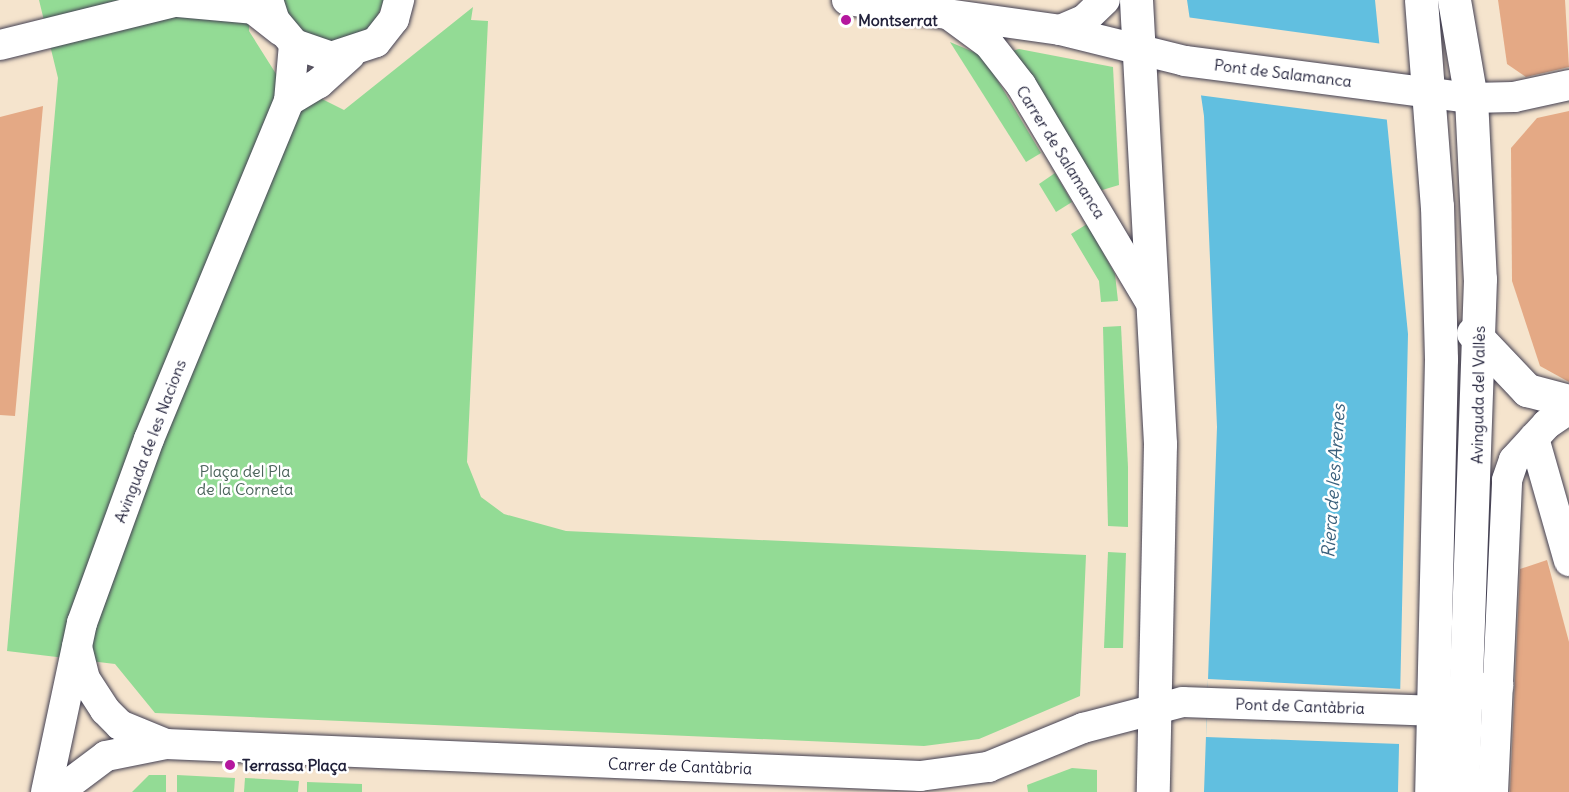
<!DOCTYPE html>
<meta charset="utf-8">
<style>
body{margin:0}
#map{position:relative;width:1569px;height:792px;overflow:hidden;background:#f5e4cd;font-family:Delius,sans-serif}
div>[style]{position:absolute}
.green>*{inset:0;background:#93db95}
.water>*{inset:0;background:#61bfe0}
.pier>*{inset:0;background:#f5e4cd}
.building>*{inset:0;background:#e4a985}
.roads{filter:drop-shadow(0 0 2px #423f51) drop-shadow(0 0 2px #423f51)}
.minor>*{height:30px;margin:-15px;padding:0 15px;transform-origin:15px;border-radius:15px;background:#fff}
.secondary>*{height:33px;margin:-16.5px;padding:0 16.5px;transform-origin:16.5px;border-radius:16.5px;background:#fff}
.dots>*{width:16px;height:16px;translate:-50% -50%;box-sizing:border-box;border:3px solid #fff;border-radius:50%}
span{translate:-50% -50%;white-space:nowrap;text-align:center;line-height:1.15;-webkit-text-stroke:5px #fff;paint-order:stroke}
.poi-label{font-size:16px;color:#22223b;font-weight:700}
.left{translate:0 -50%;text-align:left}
.street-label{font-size:16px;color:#22223b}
.park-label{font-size:16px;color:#4a635a}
.water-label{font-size:18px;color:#3b617d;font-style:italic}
</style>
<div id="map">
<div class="green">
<div style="clip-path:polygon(39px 0,249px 0,249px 31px,278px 77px,344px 110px,473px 7px,471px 20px,488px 21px,467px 462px,481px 497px,504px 514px,566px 531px,1086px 555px,1080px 696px,979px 739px,924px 746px,155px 713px,115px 664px,7px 651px,58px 78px)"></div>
<div style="clip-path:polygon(279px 0,385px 0,372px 27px,344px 44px,302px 36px)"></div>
<div style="clip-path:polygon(950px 42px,983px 56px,1041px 153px,1026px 162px)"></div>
<div style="clip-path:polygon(1019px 49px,1113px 67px,1119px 185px,1099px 191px,1012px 51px)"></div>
<div style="clip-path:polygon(1055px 173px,1072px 202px,1056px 212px,1039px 184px)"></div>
<div style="clip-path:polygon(1087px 224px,1115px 274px,1118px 301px,1101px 302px,1099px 281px,1071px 234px)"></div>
<div style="clip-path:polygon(1121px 326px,1128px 467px,1128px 527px,1108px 526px,1103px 327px)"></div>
<div style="clip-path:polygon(1108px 552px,1126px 553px,1123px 648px,1104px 648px)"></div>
<div style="clip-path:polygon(1072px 768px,1097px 770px,1097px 792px,1028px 792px,1027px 785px)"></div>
<div style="clip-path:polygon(149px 775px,166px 775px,166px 792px,132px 792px)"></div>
<div style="clip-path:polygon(177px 775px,235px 778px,234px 792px,177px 792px)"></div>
<div style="clip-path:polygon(245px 778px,299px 781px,298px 792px,244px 792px)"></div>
<div style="clip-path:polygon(307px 782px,362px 784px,362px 792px,307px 792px)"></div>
</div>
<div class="water">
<div style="clip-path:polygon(1187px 0,1375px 0,1408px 334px,1398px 792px,1204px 792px,1217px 427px,1204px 116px)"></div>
</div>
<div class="pier">
<div style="clip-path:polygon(1186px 17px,1383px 44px,1390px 120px,1198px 95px)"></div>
<div style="clip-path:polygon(1208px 679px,1402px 689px,1400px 744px,1206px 737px)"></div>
</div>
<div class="building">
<div style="clip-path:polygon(1498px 0,1565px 0,1569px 67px,1526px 77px,1507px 64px)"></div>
<div style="clip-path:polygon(43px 106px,15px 416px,0 415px,0 117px)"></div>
<div style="clip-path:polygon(1569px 111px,1569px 382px,1540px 366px,1512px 281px,1511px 148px,1537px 118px)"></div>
<div style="clip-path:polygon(1547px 560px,1569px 642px,1569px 792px,1510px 792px,1520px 569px)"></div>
</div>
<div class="roads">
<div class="minor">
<div style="left:268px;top:0;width:22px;rotate:72deg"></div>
<div style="left:275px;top:21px;width:30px;rotate:50deg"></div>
<div style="left:294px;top:44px;width:39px;rotate:19deg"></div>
<div style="left:331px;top:57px;width:47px;rotate:-18.4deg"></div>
<div style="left:376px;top:42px;width:29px;rotate:-52deg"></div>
<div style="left:394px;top:19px;width:20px;rotate:-75deg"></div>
<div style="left:847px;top:0;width:215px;rotate:8deg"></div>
<div style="left:1060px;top:30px;width:129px;rotate:13.9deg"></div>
<div style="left:1185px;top:61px;width:288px;rotate:7.4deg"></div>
<div style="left:1471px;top:98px;width:43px;rotate:-1.3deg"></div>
<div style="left:1514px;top:97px;width:56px;rotate:-12.3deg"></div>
<div style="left:178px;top:2px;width:75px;rotate:5.3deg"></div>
<div style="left:253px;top:9px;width:36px;rotate:38deg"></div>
<div style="left:948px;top:14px;width:51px;rotate:36.2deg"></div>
<div style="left:989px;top:44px;width:52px;rotate:52deg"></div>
<div style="left:1021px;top:85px;width:260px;rotate:59.2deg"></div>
<div style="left:1060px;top:30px;width:26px;rotate:-23deg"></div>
<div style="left:1084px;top:20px;width:29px;rotate:-44deg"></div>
<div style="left:0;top:45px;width:187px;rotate:-13.9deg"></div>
<div style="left:289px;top:101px;width:35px;rotate:-31deg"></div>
<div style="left:319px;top:83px;width:42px;rotate:-42.1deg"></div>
<div style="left:1534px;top:438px;width:128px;rotate:74.1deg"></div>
<div style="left:77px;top:647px;width:33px;rotate:76deg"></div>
<div style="left:85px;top:679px;width:37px;rotate:57deg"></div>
<div style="left:105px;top:710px;width:21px;rotate:45deg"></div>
<div style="left:120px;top:725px;width:50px;rotate:22.4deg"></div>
<div style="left:46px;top:792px;width:173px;rotate:-78deg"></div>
<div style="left:82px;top:623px;width:196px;rotate:-70deg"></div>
<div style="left:149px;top:439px;width:366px;rotate:-67.5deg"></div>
<div style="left:289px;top:101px;width:57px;rotate:-85deg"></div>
<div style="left:58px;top:792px;width:60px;rotate:-36.9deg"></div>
<div style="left:106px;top:756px;width:61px;rotate:-11.3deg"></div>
<div style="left:166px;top:744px;width:755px;rotate:2.43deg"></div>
<div style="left:920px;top:776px;width:69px;rotate:-7.5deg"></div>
<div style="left:988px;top:767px;width:103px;rotate:-22.3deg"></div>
<div style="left:1083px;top:728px;width:103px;rotate:-14.6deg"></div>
<div style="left:1183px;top:702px;width:234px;rotate:2deg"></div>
<div style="left:1493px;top:792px;width:312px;rotate:-87.4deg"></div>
<div style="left:1507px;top:480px;width:21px;rotate:-71deg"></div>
<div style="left:1514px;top:460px;width:49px;rotate:-47.5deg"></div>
<div style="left:1547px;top:424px;width:27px;rotate:-34deg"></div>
</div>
<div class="secondary">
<div style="left:1136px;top:0;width:445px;rotate:86.9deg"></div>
<div style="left:1160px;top:444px;width:348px;rotate:91.2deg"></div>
<div style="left:1421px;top:0;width:207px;rotate:85.6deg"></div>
<div style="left:1437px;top:206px;width:153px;rotate:88.5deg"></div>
<div style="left:1441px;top:359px;width:433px;rotate:91.3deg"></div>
<div style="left:1454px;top:0;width:99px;rotate:80.2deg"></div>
<div style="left:1471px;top:98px;width:181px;rotate:87.2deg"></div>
<div style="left:1480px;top:279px;width:513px;rotate:92.01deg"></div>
<div style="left:1473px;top:333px;width:79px;rotate:46.5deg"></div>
<div style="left:1527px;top:390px;width:43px;rotate:14.7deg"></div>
<div style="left:1448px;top:704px;width:52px;rotate:-21.6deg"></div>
</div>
</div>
<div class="dots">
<div style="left:846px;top:20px;background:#b5179e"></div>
<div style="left:230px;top:765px;background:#b5179e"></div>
</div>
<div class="poi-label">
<span class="left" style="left:858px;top:20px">Montserrat</span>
<span class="left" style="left:242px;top:765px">Terrassa Plaça</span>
</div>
<div class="street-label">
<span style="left:1283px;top:73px;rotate:7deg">Pont de Salamanca</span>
<span style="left:1061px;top:152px;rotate:58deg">Carrer de Salamanca</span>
<span style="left:1478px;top:395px;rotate:-89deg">Avinguda del Vallès</span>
<span style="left:150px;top:441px;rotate:-69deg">Avinguda de les Nacions</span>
<span style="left:1300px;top:706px;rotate:2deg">Pont de Cantàbria</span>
<span style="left:680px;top:766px;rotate:2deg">Carrer de Cantàbria</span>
</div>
<div class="park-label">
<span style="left:245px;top:480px">Plaça del Pla<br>de la Corneta</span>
</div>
<div class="water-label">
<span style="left:1334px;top:481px;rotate:-86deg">Riera de les Arenes</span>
</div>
</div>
